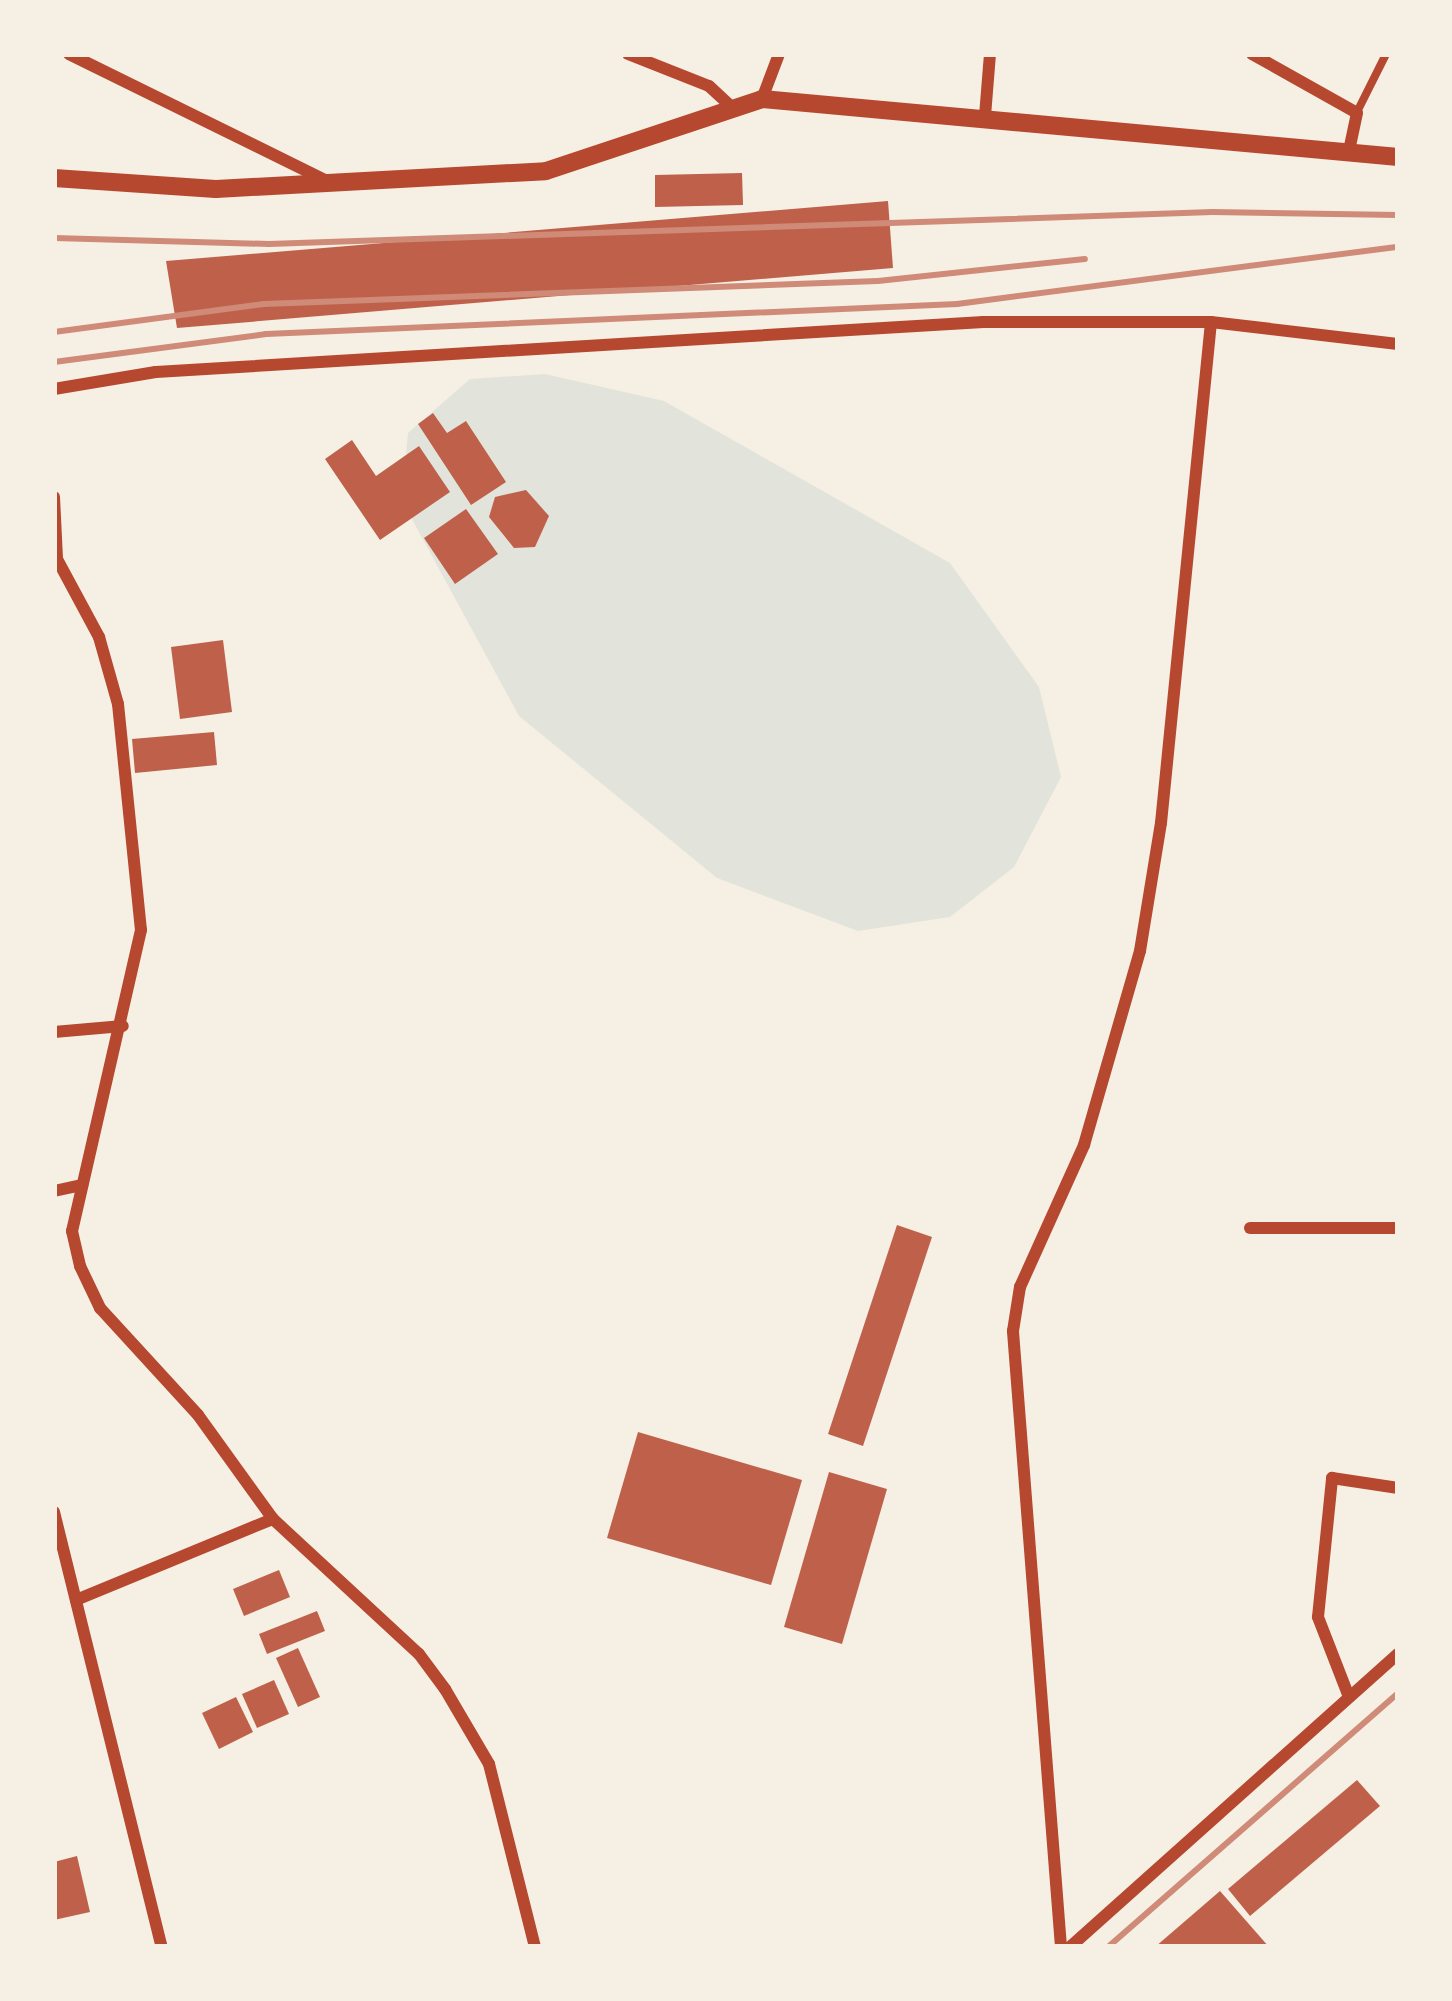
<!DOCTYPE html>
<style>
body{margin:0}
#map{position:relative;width:1452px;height:2001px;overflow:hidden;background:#f6efe4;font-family:"Crimson Pro",serif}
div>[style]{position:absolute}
.green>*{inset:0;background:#e2e4dc}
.building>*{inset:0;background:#bf614a}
.service>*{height:8px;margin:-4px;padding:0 4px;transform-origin:4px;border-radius:4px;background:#b5482f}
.minor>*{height:12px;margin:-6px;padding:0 6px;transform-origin:6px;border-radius:6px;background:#b5482f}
.secondary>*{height:18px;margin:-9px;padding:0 9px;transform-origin:9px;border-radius:9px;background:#b5482f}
.rail>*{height:6px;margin:-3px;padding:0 3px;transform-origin:3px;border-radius:3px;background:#cf8b77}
span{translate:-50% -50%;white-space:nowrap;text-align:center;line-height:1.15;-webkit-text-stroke:12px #f6efe4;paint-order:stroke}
.frame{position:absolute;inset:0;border:57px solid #f6efe4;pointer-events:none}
</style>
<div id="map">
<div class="green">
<div style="clip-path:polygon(545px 374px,664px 401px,950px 563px,1039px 687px,1061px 777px,1014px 867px,950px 917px,858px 931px,717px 878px,519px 716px,402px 501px,408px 433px,470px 379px)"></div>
</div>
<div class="building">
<div style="clip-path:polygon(742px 173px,743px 205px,655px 207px,655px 175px)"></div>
<div style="clip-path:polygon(888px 201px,893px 268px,177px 328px,166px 261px)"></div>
<div style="clip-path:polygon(433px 413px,447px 433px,466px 421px,506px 482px,471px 505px,418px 424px)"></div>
<div style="clip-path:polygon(352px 440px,376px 476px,419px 446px,450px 492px,380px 540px,325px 459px)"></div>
<div style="clip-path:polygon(526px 490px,549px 516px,535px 547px,514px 548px,489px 517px,495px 497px)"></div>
<div style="clip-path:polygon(466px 509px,498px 554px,455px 584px,424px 538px)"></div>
<div style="clip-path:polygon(223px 640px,232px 712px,180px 719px,171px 647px)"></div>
<div style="clip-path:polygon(214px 732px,217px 765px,135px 773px,132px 739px)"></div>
<div style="clip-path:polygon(897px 1225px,932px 1237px,863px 1446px,828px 1434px)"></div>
<div style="clip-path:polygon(638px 1432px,802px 1480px,771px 1585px,607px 1538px)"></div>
<div style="clip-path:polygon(829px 1472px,887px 1489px,842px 1644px,784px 1627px)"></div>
<div style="clip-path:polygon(279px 1570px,290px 1597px,244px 1616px,233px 1589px)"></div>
<div style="clip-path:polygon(317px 1611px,325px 1631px,267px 1654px,259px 1634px)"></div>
<div style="clip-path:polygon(298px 1648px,320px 1697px,298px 1707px,276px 1658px)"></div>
<div style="clip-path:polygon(274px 1680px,289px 1714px,257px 1728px,242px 1694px)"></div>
<div style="clip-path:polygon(236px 1697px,253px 1732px,219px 1749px,202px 1713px)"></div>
<div style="clip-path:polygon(1357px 1780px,1380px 1806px,1250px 1916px,1228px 1889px)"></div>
<div style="clip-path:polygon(77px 1856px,90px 1912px,54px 1920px,54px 1862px)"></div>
<div style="clip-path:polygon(1220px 1891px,1269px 1947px,1155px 1947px)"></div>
</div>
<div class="service">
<div style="left:1357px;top:112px;width:65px;rotate:-63.4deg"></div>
</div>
<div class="minor">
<div style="left:69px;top:54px;width:290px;rotate:26.2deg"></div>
<div style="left:628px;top:54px;width:87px;rotate:21.6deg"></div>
<div style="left:709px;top:86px;width:26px;rotate:43deg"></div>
<div style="left:1252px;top:54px;width:120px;rotate:29.3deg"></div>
<div style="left:1357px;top:113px;width:39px;rotate:102deg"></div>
<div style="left:762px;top:99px;width:48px;rotate:-69.3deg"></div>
<div style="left:985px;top:116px;width:62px;rotate:-85.4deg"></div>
<div style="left:54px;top:389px;width:103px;rotate:-9.5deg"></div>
<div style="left:156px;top:372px;width:829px;rotate:-3.46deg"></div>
<div style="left:983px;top:322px;width:228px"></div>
<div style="left:1211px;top:322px;width:188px;rotate:6.7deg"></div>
<div style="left:54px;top:497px;width:62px;rotate:87.2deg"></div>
<div style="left:57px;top:559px;width:89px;rotate:61.7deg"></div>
<div style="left:99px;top:637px;width:70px;rotate:74.2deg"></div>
<div style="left:118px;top:704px;width:227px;rotate:84.2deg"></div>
<div style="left:141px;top:930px;width:309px;rotate:102.9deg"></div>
<div style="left:72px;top:1231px;width:36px;rotate:77deg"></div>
<div style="left:80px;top:1266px;width:47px;rotate:64.5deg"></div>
<div style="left:100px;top:1308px;width:145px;rotate:47.5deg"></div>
<div style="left:198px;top:1415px;width:128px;rotate:54.2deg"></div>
<div style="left:273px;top:1519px;width:199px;rotate:42.8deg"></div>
<div style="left:419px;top:1654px;width:44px;rotate:53.4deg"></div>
<div style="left:445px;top:1689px;width:87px;rotate:59.6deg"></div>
<div style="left:489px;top:1764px;width:189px;rotate:75.9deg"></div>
<div style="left:54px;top:1032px;width:69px;rotate:-5deg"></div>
<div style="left:54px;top:1191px;width:29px;rotate:-12deg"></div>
<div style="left:1250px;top:1228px;width:148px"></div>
<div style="left:54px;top:1512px;width:448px;rotate:76.1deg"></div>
<div style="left:76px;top:1600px;width:213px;rotate:-22.4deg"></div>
<div style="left:1349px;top:1697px;width:86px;rotate:-111.2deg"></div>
<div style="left:1318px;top:1617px;width:140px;rotate:-84.2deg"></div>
<div style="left:1332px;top:1478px;width:67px;rotate:8.6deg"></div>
<div style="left:1061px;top:1947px;width:618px;rotate:-94.46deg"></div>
<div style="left:1013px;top:1331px;width:45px;rotate:-81deg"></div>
<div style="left:1020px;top:1287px;width:156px;rotate:-65.7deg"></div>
<div style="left:1084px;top:1145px;width:202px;rotate:-73.9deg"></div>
<div style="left:1140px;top:951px;width:130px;rotate:-80.7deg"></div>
<div style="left:1161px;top:823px;width:503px;rotate:-84.3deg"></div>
<div style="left:1070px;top:1947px;width:440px;rotate:-41.8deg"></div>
</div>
<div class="secondary">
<div style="left:54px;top:178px;width:162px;rotate:3.9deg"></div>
<div style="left:216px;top:189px;width:330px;rotate:-3.1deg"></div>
<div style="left:546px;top:171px;width:228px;rotate:-18.4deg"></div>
<div style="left:762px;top:99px;width:639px;rotate:5.21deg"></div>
</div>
<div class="rail">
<div style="left:54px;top:238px;width:215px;rotate:1.6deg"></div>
<div style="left:269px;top:244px;width:944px;rotate:-1.94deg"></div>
<div style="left:1212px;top:212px;width:186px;rotate:0.9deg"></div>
<div style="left:54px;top:332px;width:212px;rotate:-7.6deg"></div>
<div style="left:264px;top:304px;width:614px;rotate:-2.15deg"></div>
<div style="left:878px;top:281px;width:208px;rotate:-6.1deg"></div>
<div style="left:54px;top:362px;width:214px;rotate:-7.5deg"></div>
<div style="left:266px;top:334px;width:692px;rotate:-2.49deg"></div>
<div style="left:957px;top:304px;width:445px;rotate:-7.4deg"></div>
<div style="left:1108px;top:1947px;width:386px;rotate:-41.2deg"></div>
</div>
<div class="frame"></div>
</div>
